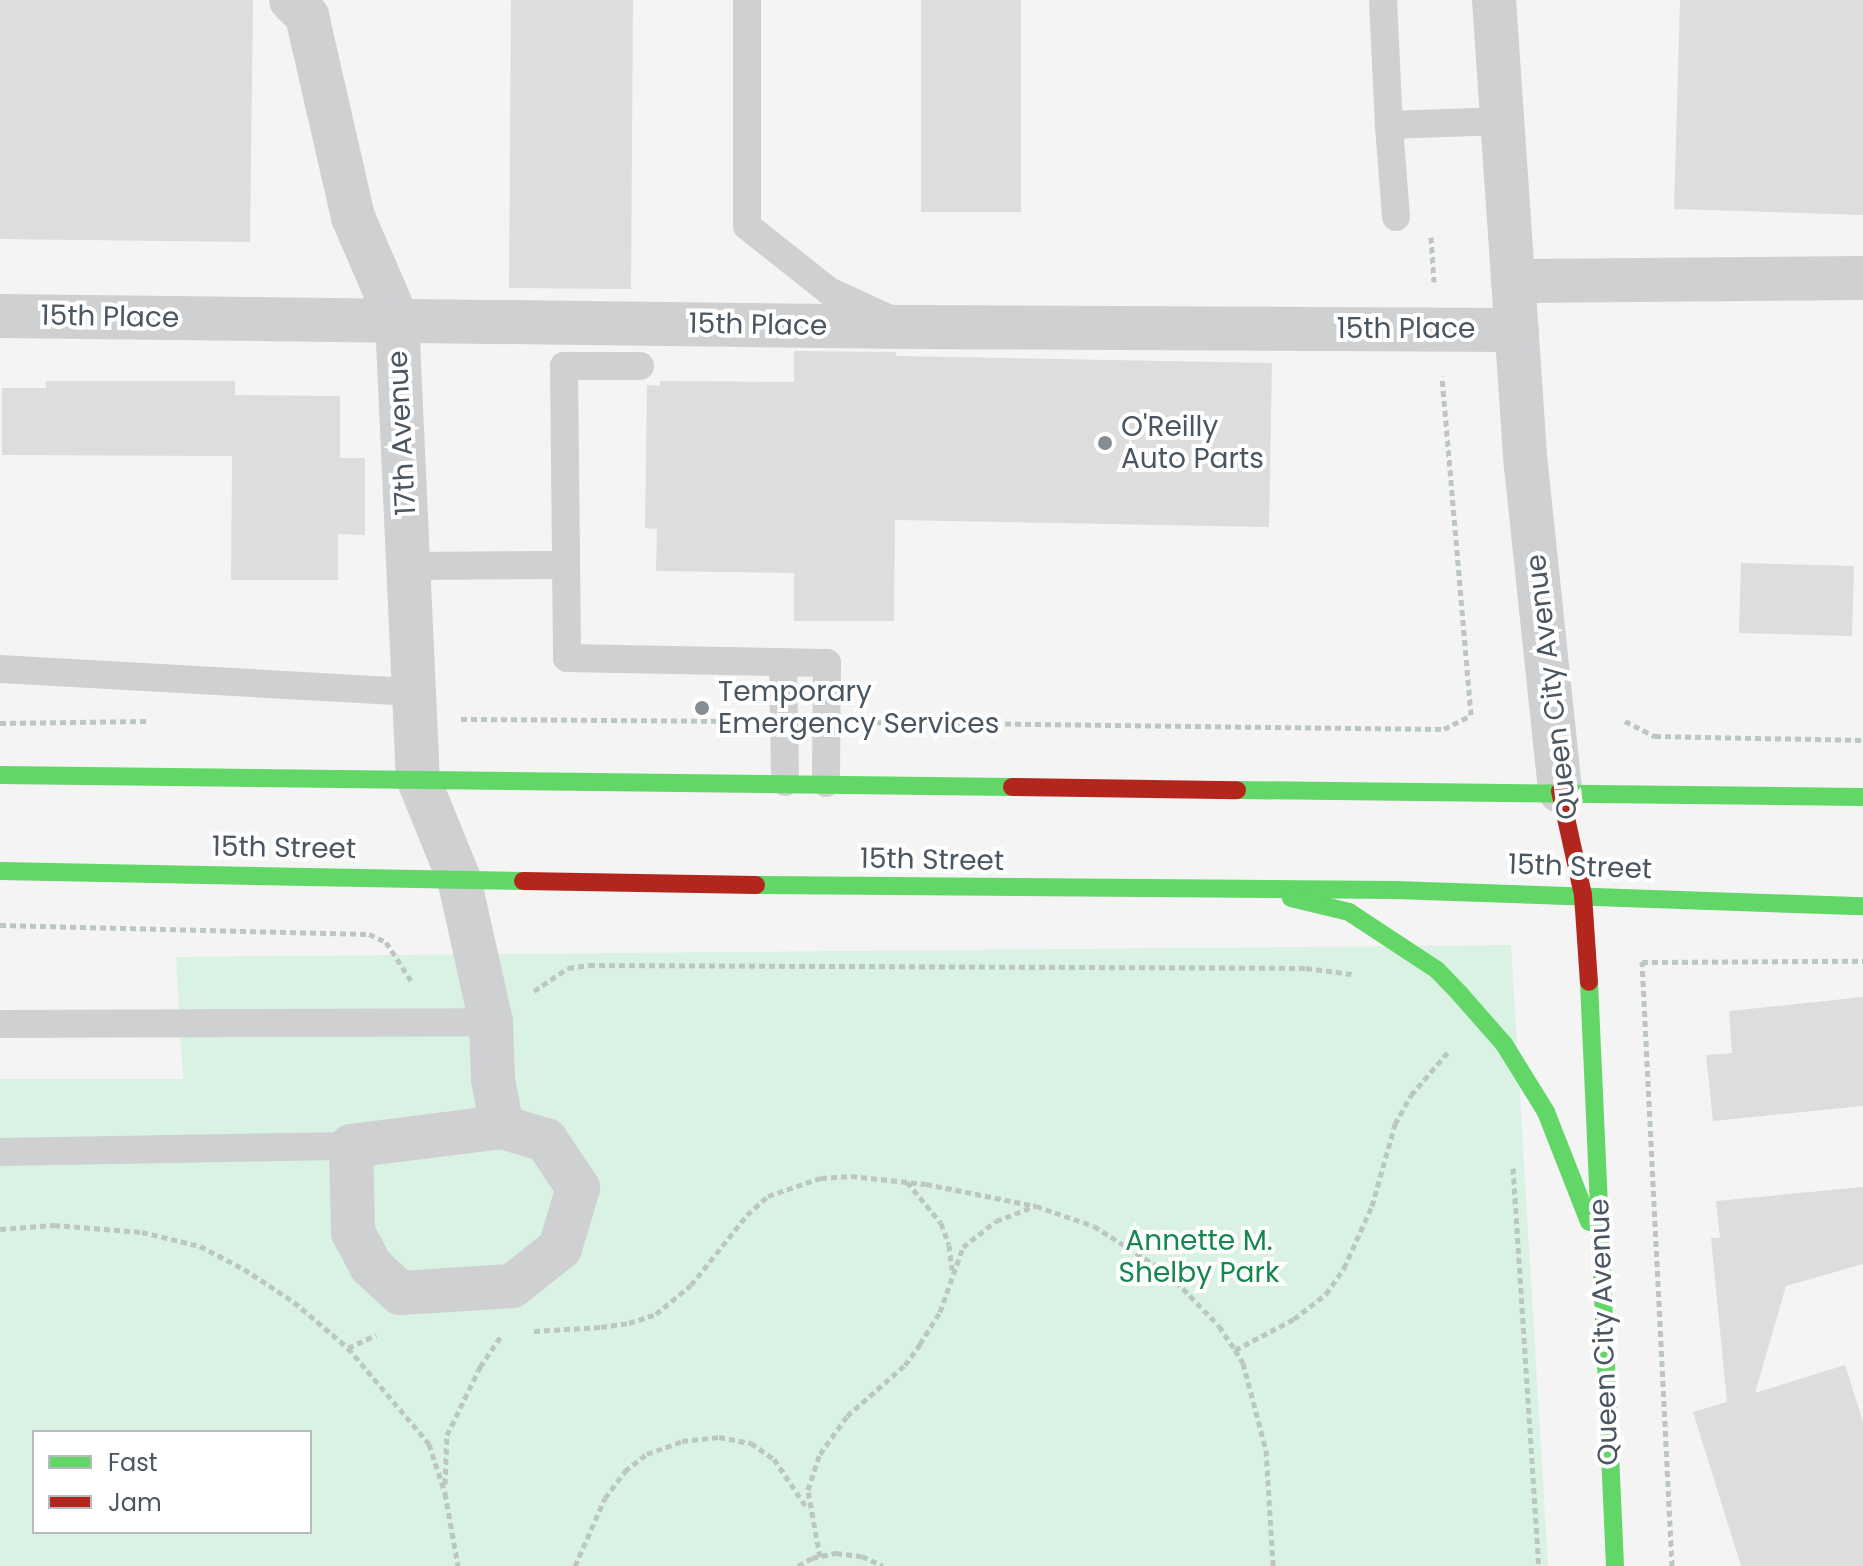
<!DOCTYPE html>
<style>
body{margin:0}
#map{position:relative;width:1863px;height:1566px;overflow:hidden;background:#f4f4f4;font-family:Poppins,sans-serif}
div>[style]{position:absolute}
.green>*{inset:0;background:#d9f2e3}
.building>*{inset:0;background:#ddddde}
.path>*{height:5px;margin-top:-2.5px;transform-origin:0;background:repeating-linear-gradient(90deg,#bcc7c4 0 6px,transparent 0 10px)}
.lane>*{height:28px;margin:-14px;padding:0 14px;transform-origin:14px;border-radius:14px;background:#ced0d2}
.street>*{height:44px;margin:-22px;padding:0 22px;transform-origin:22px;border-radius:22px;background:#ced0d2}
.fast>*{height:18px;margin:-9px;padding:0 9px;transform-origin:9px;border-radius:9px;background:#63d668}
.jam>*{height:18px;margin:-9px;padding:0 9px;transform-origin:9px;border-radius:9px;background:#b3261e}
.dots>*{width:22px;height:22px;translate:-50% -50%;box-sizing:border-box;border:4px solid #fff;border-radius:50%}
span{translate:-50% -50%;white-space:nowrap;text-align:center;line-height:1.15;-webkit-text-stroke:8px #fff;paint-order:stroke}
.street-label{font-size:28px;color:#4a5661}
.poi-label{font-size:28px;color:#4a5661}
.left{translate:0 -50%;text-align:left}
.park-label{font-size:28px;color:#17864f}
.legend{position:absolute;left:32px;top:1430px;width:280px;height:104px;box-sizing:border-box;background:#fff;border:2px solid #b7bbc0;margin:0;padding:10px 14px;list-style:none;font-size:24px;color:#4a5661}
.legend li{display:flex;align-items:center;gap:16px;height:40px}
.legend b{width:40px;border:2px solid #b7bbc0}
</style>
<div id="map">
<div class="green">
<div style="clip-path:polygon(evenodd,1511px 945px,1548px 1566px,0 1566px,0 1079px,183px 1079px,176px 957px,1511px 945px,34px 1432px,310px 1432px,310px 1532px,34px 1532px,34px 1432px)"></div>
</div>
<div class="building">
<div style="clip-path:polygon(0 0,253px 0,250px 242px,0 239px)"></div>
<div style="clip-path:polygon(511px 0,633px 0,631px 289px,509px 288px)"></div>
<div style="clip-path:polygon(921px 0,1021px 0,1021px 212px,921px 212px)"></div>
<div style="clip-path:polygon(1680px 0,1863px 0,1863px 215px,1674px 209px)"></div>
<div style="clip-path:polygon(794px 351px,896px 352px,896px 356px,1272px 363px,1269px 527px,895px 520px,894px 621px,794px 621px,794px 573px,656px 571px,657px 529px,645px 528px,647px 385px,660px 386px,660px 381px,794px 382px)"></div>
<div style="clip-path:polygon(46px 381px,235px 381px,235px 395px,340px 396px,340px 458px,365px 458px,365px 535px,338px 534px,338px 580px,231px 580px,232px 456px,2px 455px,2px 388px,46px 388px)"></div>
<div style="clip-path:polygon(1741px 563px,1854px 566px,1852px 636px,1739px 633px)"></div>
<div style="clip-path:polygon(1863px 997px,1863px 1106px,1713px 1121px,1706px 1055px,1732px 1053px,1729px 1011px)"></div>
<div style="clip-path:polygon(1863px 1187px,1863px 1264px,1786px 1286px,1755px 1393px,1845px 1365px,1863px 1422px,1863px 1566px,1741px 1566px,1693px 1412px,1727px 1402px,1711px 1238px,1720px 1238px,1716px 1201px)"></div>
</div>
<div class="path">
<div style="left:1431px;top:237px;width:45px;rotate:86.2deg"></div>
<div style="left:461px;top:719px;width:282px;rotate:0.4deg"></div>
<div style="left:1625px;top:721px;width:34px;rotate:27deg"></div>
<div style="left:1655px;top:736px;width:208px;rotate:1.1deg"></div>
<div style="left:865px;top:722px;width:579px;rotate:0.69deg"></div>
<div style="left:1444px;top:729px;width:30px;rotate:-27deg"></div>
<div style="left:1471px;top:715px;width:340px;rotate:-94.9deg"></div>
<div style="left:0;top:723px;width:147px;rotate:-0.8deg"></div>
<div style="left:0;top:925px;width:369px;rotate:1.4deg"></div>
<div style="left:369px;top:934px;width:19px;rotate:25deg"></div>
<div style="left:386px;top:942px;width:46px;rotate:57.3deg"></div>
<div style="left:534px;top:991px;width:41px;rotate:-34.1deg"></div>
<div style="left:568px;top:968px;width:21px;rotate:-8deg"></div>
<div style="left:589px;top:965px;width:717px;rotate:0.24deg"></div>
<div style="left:1306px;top:968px;width:46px;rotate:7.4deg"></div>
<div style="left:1513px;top:1168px;width:399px;rotate:86.3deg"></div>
<div style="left:907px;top:1182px;width:53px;rotate:50.3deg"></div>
<div style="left:941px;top:1223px;width:23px;rotate:70deg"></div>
<div style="left:949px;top:1245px;width:25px;rotate:83deg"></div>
<div style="left:0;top:1229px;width:54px;rotate:-4.2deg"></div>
<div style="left:54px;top:1225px;width:88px;rotate:4.5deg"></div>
<div style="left:142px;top:1232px;width:60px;rotate:13.6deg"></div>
<div style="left:200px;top:1246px;width:50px;rotate:27.6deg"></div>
<div style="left:244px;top:1269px;width:60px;rotate:33.4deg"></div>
<div style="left:294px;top:1302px;width:71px;rotate:40.4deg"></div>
<div style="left:348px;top:1348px;width:126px;rotate:49.8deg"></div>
<div style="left:429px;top:1444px;width:52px;rotate:71.9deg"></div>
<div style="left:445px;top:1493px;width:74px;rotate:79.9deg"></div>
<div style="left:534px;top:1331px;width:67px;rotate:-3.4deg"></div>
<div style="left:601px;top:1327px;width:28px;rotate:-8deg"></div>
<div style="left:629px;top:1323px;width:28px;rotate:-18deg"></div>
<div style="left:656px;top:1314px;width:45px;rotate:-39.6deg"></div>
<div style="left:691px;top:1285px;width:90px;rotate:-51.3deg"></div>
<div style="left:747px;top:1215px;width:28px;rotate:-42deg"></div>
<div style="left:768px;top:1196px;width:56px;rotate:-18.8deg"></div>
<div style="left:821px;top:1178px;width:30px;rotate:-4deg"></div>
<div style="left:851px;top:1176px;width:75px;rotate:6.1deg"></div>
<div style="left:926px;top:1184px;width:112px;rotate:11.3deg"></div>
<div style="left:1036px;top:1206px;width:61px;rotate:19deg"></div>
<div style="left:1094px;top:1226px;width:89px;rotate:32.6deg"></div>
<div style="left:1169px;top:1274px;width:72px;rotate:46.1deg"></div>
<div style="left:1219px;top:1326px;width:29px;rotate:56deg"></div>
<div style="left:1235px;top:1350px;width:15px;rotate:58deg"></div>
<div style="left:1243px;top:1363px;width:90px;rotate:75.2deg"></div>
<div style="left:1266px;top:1450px;width:116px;rotate:86.5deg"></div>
<div style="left:348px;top:1348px;width:31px;rotate:-25deg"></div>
<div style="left:1235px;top:1350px;width:67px;rotate:-27.7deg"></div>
<div style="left:1294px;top:1319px;width:41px;rotate:-38deg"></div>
<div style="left:1326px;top:1294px;width:32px;rotate:-55deg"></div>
<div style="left:1344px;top:1268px;width:68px;rotate:-65.7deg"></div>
<div style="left:1372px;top:1206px;width:85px;rotate:-74.3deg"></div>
<div style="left:1395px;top:1124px;width:33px;rotate:-61deg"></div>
<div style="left:1411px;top:1095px;width:58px;rotate:-49.2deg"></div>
<div style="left:445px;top:1484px;width:49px;rotate:-87.7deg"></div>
<div style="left:447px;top:1435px;width:76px;rotate:-64.1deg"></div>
<div style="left:480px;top:1367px;width:37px;rotate:-56deg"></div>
<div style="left:820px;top:1557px;width:68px;rotate:-100.2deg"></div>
<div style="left:808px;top:1490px;width:38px;rotate:-72deg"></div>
<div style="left:820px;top:1454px;width:47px;rotate:-54.6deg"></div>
<div style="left:847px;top:1416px;width:77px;rotate:-41.3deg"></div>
<div style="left:905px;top:1365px;width:26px;rotate:-54deg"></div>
<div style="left:920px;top:1344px;width:38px;rotate:-58deg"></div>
<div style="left:940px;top:1312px;width:69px;rotate:-70.5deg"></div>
<div style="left:963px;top:1247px;width:42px;rotate:-38.2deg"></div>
<div style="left:996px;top:1221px;width:42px;rotate:-21deg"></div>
<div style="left:575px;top:1566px;width:74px;rotate:-66.2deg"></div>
<div style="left:605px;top:1498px;width:34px;rotate:-53deg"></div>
<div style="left:625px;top:1471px;width:28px;rotate:-38deg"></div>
<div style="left:647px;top:1454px;width:37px;rotate:-20deg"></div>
<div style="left:682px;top:1441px;width:37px;rotate:-6deg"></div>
<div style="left:719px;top:1437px;width:33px;rotate:11deg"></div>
<div style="left:751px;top:1443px;width:28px;rotate:35deg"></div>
<div style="left:774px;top:1459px;width:59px;rotate:56deg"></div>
<div style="left:798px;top:1566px;width:16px;rotate:-30deg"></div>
<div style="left:812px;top:1558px;width:25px;rotate:-12deg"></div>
<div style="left:836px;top:1553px;width:26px;rotate:7deg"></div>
<div style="left:862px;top:1556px;width:23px;rotate:25deg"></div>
<div style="left:1672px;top:1566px;width:605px;rotate:-92.84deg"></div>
<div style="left:1642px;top:962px;width:221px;rotate:-0.3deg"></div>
</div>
<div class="lane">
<div style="left:747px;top:0;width:226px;rotate:90deg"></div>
<div style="left:747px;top:226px;width:105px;rotate:38.4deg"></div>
<div style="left:829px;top:291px;width:67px;rotate:24.7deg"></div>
<div style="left:1383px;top:0;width:125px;rotate:87.3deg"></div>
<div style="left:1396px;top:217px;width:92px;rotate:-94.4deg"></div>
<div style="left:1389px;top:125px;width:113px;rotate:-2deg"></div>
<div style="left:640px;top:366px;width:76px;rotate:180deg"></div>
<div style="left:564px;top:366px;width:292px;rotate:89.4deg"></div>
<div style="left:567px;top:658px;width:260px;rotate:1.1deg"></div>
<div style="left:827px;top:663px;width:120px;rotate:90.5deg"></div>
<div style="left:408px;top:566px;width:158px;rotate:-0.4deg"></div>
<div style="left:783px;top:662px;width:120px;rotate:89deg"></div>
<div style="left:0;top:669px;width:414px;rotate:3.2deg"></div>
<div style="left:0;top:1024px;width:491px;rotate:-0.2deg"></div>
<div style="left:0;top:1152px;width:351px;rotate:-1deg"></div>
</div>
<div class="street">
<div style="left:291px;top:0;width:23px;rotate:45deg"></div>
<div style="left:307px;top:16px;width:206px;rotate:77.1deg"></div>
<div style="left:353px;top:217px;width:111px;rotate:66.7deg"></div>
<div style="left:397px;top:319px;width:459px;rotate:87.4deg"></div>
<div style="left:418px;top:778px;width:109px;rotate:67.9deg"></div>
<div style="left:459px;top:879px;width:147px;rotate:77.4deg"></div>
<div style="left:491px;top:1022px;width:58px;rotate:88deg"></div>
<div style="left:493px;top:1080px;width:48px;rotate:79.2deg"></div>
<div style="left:1494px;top:0;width:467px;rotate:86.1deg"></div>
<div style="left:1526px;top:466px;width:327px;rotate:84deg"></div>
<div style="left:1513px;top:281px;width:350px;rotate:-0.5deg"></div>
<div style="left:0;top:316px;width:909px;rotate:0.69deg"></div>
<div style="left:909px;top:327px;width:608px;rotate:0.28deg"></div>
<div style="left:502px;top:1127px;width:46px;rotate:16.5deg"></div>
<div style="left:546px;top:1140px;width:58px;rotate:56.3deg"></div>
<div style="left:578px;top:1188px;width:63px;rotate:106.7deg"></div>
<div style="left:560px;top:1248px;width:61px;rotate:141.6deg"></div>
<div style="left:512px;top:1286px;width:112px;rotate:176.4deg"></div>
<div style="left:400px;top:1293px;width:40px;rotate:-137deg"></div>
<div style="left:371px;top:1266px;width:38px;rotate:-118deg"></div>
<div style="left:353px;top:1232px;width:86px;rotate:-91.3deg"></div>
<div style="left:351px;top:1146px;width:152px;rotate:-7.2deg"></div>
</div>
<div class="fast">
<div style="left:0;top:775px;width:1012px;rotate:0.68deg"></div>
<div style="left:1237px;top:790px;width:626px;rotate:0.64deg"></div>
<div style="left:0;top:871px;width:523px;rotate:1.1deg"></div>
<div style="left:756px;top:885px;width:639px;rotate:0.45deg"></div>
<div style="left:1395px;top:890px;width:468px;rotate:2deg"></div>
<div style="left:1291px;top:898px;width:60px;rotate:13.6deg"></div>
<div style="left:1349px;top:912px;width:105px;rotate:33.4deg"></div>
<div style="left:1437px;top:970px;width:33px;rotate:46deg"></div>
<div style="left:1460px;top:994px;width:67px;rotate:48.7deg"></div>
<div style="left:1504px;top:1044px;width:80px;rotate:58.3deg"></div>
<div style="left:1546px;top:1112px;width:118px;rotate:68.6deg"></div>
<div style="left:1589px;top:982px;width:585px;rotate:87.45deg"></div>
</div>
<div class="jam">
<div style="left:1012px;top:787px;width:225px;rotate:0.8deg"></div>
<div style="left:1560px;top:791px;width:107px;rotate:77.5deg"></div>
<div style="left:1583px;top:895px;width:87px;rotate:86.1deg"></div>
<div style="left:523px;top:881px;width:233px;rotate:1deg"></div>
</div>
<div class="dots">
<div style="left:1105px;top:443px;background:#868d94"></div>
<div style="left:702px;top:708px;background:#868d94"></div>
</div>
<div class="street-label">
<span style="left:110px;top:317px;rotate:1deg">15th Place</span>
<span style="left:758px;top:325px;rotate:1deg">15th Place</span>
<span style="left:1406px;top:329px">15th Place</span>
<span style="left:402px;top:433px;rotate:-93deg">17th Avenue</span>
<span style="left:1552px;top:687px;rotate:-97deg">Queen City Avenue</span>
<span style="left:284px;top:848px;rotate:1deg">15th Street</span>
<span style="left:932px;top:860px;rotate:1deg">15th Street</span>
<span style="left:1580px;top:867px;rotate:2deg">15th Street</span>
<span style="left:1604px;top:1332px;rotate:-92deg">Queen City Avenue</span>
</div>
<div class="poi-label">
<span class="left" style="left:1121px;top:443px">O'Reilly<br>Auto Parts</span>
<span class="left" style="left:718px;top:708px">Temporary<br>Emergency Services</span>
</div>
<div class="park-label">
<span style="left:1199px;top:1257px">Annette M.<br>Shelby Park</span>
</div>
<ul class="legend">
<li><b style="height:10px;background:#63d668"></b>Fast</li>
<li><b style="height:10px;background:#b3261e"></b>Jam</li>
</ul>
</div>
